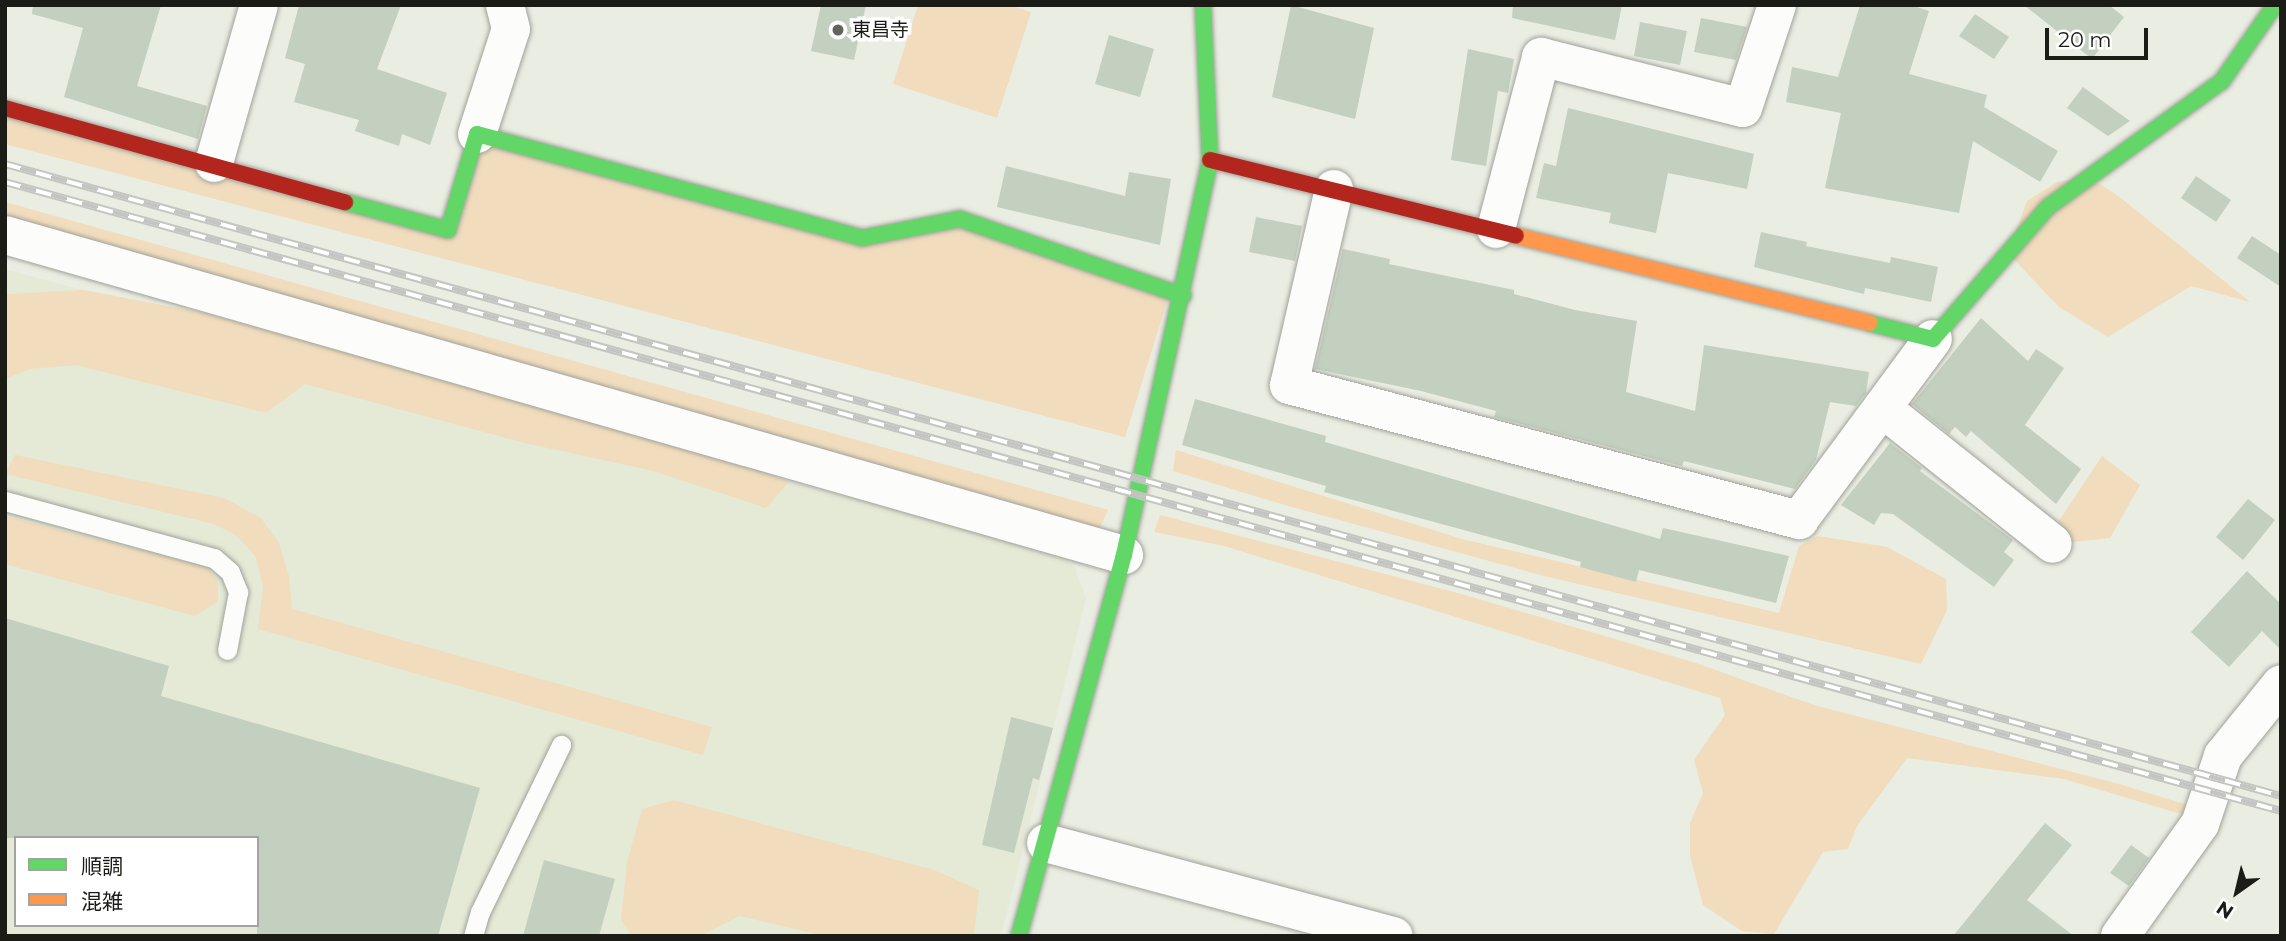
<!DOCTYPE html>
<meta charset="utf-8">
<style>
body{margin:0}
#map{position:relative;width:2286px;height:941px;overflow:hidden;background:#eaede2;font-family:Montserrat,"Noto Sans JP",sans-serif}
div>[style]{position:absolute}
.built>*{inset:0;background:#e4ead6}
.green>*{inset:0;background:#f1dcbd}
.building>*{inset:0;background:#c3cfbf}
.roads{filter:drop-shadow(0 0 2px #a0a29a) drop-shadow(0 0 2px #a0a29a)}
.lane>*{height:19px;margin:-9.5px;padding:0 9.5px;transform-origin:9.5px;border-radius:9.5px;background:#fcfcfb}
.street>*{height:38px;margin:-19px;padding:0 19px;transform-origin:19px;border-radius:19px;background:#fcfcfb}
.fast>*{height:16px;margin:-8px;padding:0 8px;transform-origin:8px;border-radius:8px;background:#63d668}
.slow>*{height:16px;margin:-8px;padding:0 8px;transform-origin:8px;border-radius:8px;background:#ff974d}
.jam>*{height:16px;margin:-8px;padding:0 8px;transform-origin:8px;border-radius:8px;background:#b3261e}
.rail>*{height:8px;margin-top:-4px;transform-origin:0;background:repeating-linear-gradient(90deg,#fff 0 16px,#c4c5c2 0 32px);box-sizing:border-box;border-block:2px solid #c4c5c2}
.dots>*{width:19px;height:19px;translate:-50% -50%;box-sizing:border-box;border:4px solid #fff;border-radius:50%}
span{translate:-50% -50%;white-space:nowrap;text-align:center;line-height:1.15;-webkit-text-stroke:7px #fff;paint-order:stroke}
.poi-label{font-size:19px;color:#1a1c15}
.left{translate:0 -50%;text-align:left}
.frame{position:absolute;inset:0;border:7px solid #1a1c15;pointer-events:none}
.legend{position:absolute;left:14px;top:836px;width:245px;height:91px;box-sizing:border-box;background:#fff;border:2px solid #a3a4a1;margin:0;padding:9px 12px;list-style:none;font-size:21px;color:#1a1c15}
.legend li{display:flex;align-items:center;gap:14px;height:35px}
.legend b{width:35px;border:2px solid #a3a4a1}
.north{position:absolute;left:2202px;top:857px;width:70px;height:70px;-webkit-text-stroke:5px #fff;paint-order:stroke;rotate:214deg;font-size:19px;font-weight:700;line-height:28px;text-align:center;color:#1a1c15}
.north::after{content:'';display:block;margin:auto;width:24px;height:32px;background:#1a1c15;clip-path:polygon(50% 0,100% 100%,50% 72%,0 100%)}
.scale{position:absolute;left:2045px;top:28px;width:103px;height:32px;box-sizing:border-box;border:4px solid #1a1c15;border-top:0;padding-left:9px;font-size:21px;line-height:24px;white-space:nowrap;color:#1a1c15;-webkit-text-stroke:5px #fff;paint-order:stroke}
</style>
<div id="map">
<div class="built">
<div style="clip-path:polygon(evenodd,5px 269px,1061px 555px,1075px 568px,1086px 598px,1001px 936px,5px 936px,5px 269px,16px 838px,257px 838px,257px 925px,16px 925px,16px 838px)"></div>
</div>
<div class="green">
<div style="clip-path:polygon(918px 5px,1009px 5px,1031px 12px,997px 118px,893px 84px)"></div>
<div style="clip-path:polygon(5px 111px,448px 230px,477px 134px,862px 238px,960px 219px,1170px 292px,1125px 437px,5px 144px)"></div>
<div style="clip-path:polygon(2088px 177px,2117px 195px,2250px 302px,2191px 286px,2108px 337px,2059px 307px,2008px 253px,2027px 201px,2057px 182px)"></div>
<div style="clip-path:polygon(5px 202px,1108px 510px,1092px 545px,5px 235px)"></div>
<div style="clip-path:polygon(84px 290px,199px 312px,380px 357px,728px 457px,789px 482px,766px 508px,653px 471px,525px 443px,305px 384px,266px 413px,76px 365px,30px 369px,5px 379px,5px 294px)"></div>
<div style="clip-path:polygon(1176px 450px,1462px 539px,1779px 613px,1799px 546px,1818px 536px,1887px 547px,1946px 579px,1947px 610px,1921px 664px,1544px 576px,1288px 506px,1173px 471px)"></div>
<div style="clip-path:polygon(15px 455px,224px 498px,261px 518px,279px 543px,289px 576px,292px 609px,712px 727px,703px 755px,258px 629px,263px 586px,256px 557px,237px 536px,214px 524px,5px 474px)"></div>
<div style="clip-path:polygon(2102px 456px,2140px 485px,2110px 538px,2053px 544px,2047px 539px)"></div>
<div style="clip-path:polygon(1160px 515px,1465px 595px,1696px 663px,1814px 705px,2119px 784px,2194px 807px,2191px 817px,2064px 779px,1907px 758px,1857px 826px,1848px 849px,1823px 852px,1774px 934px,1742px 931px,1703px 905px,1690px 856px,1690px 823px,1703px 793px,1694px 760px,1725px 715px,1720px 698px,1224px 546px,1154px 532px)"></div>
<div style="clip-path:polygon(5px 516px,206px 567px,218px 581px,218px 602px,194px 616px,5px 564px)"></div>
<div style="clip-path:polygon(674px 800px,934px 870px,979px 890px,974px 936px,824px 936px,740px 916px,700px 936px,631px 936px,621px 920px,627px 862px,642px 809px)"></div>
</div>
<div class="building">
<div style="clip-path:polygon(33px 5px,161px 5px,137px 86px,207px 106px,198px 139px,64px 97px,83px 28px,32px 14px)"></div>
<div style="clip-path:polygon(299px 5px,401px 5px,377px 69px,447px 93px,430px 145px,402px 134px,399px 146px,355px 131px,359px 120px,294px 102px,305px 64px,285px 58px)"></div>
<div style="clip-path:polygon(821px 5px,866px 5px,854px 60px,811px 51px)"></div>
<div style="clip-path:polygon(1291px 5px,1374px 28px,1355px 119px,1272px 97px)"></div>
<div style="clip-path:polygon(1513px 5px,1622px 5px,1615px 40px,1512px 18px)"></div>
<div style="clip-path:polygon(1860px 5px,1911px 5px,1929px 11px,1909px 74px,1987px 95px,1984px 107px,2058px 151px,2040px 182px,1973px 141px,1959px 213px,1825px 188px,1841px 113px,1786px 102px,1792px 67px,1838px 77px)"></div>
<div style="clip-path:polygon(2024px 5px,2109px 5px,2124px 17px,2092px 59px)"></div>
<div style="clip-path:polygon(1975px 14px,2009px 37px,1994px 59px,1959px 36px)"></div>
<div style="clip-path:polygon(1701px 18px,1747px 27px,1736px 60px,1694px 52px)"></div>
<div style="clip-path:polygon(1640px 22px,1687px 31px,1680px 65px,1634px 56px)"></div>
<div style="clip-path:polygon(1109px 35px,1154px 49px,1140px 97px,1095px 84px)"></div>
<div style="clip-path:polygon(1468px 49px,1514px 59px,1508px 93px,1498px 91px,1486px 166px,1451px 160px)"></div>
<div style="clip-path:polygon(2083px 87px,2130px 121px,2108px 136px,2067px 108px)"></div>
<div style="clip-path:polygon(1568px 108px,1754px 154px,1747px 189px,1668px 173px,1656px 233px,1609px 223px,1611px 213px,1536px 198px,1544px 163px,1556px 166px)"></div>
<div style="clip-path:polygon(1006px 166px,1125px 196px,1129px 172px,1171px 179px,1160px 245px,997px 207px)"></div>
<div style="clip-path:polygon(2196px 176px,2231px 200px,2216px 222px,2181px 198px)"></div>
<div style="clip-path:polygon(1256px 217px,1302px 226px,1295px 261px,1249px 252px)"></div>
<div style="clip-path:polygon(1761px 232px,1807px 242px,1806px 246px,1890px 263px,1891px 257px,1938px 267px,1931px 302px,1865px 288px,1864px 294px,1754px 267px)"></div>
<div style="clip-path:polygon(2252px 236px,2281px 255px,2281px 287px,2237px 258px)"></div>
<div style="clip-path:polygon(1343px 249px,1390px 259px,1389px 264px,1514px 290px,1514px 294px,1575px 310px,1637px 321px,1626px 392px,1695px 411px,1704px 345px,1869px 372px,1866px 393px,1856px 406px,1830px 402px,1816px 460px,1795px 489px,1684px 461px,1682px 466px,1494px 417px,1496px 411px,1421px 391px,1315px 369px)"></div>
<div style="clip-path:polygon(1981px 318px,2028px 361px,2036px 349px,2064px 368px,2025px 425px,2081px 469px,2056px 504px,1971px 431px,1966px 437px,1955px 427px,1949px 434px,1912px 404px)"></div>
<div style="clip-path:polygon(1195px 399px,1326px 436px,1325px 442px,1660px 539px,1663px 528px,1789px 556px,1776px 603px,1639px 570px,1636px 582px,1580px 567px,1581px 562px,1324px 492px,1326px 486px,1182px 445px)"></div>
<div style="clip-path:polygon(1890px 443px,1922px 468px,1920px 471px,2013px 540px,2004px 552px,2014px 560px,1994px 587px,1893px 514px,1881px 513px,1874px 525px,1841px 505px)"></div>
<div style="clip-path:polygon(2248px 499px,2275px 520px,2243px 560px,2216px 537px)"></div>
<div style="clip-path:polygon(2247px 571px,2281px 604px,2281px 650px,2262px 631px,2229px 667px,2191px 632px)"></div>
<div style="clip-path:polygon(5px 618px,169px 666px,161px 696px,480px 788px,438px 936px,257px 936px,257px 838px,5px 838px)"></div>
<div style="clip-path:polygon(1011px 717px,1053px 728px,1039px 780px,1033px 778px,1014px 853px,982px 845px)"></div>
<div style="clip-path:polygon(2045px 823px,2072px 845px,2027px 900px,2074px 936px,1953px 936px)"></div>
<div style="clip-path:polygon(2131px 845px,2149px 858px,2129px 886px,2110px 873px)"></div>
<div style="clip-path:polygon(544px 860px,615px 879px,599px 936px,523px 936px)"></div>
</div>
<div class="roads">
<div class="lane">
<div style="left:5px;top:501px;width:217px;rotate:15.3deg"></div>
<div style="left:214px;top:558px;width:21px;rotate:41deg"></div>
<div style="left:230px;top:572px;width:22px;rotate:68deg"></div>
<div style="left:238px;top:592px;width:59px;rotate:100.7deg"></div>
<div style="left:473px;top:936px;width:25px;rotate:-74deg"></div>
<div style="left:480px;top:912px;width:186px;rotate:-64.1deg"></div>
</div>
<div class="street">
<div style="left:477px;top:134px;width:110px;rotate:-72.1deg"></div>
<div style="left:511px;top:29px;width:25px;rotate:-104deg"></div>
<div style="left:214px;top:163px;width:164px;rotate:-74.1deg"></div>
<div style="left:1334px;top:189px;width:201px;rotate:102.9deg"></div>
<div style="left:1289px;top:385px;width:528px;rotate:14.83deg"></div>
<div style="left:1799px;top:520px;width:225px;rotate:-53.5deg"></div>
<div style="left:1496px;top:229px;width:178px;rotate:-75.3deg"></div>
<div style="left:1541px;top:57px;width:208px;rotate:14.2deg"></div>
<div style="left:1743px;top:108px;width:108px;rotate:-71.7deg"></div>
<div style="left:5px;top:235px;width:1164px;rotate:15.96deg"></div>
<div style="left:1882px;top:408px;width:218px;rotate:38.5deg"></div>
<div style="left:1046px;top:843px;width:360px;rotate:15deg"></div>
<div style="left:2120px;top:936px;width:138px;rotate:-54.5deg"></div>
<div style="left:2200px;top:824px;width:72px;rotate:-71.3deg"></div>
<div style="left:2223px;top:756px;width:92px;rotate:-51.1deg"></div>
</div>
<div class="fast">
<div style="left:345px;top:202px;width:107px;rotate:15.2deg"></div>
<div style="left:448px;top:230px;width:100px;rotate:-73.2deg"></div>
<div style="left:477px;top:134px;width:399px;rotate:15.1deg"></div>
<div style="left:862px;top:238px;width:100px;rotate:-11deg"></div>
<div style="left:960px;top:219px;width:236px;rotate:19deg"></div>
<div style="left:1869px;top:323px;width:66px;rotate:14deg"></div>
<div style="left:1933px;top:339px;width:175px;rotate:-48.9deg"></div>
<div style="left:2048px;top:207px;width:215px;rotate:-35.9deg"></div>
<div style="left:2222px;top:81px;width:93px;rotate:-55.1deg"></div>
<div style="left:1019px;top:936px;width:395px;rotate:-74.6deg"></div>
<div style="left:1124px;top:555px;width:404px;rotate:-77.7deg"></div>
<div style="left:1210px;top:160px;width:155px;rotate:-92.6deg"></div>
</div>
<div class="slow">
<div style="left:1516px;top:236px;width:364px;rotate:13.8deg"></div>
</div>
<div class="jam">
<div style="left:5px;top:108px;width:353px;rotate:15.5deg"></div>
<div style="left:1210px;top:160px;width:315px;rotate:13.9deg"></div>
</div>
</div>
<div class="rail">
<div style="left:5px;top:164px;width:2362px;rotate:15.52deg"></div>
<div style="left:5px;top:182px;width:2361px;rotate:15.45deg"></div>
</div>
<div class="dots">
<div style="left:838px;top:30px;background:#63655d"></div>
</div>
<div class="poi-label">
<span class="left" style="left:852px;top:30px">東昌寺</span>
</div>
<div class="frame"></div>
<ul class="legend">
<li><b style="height:9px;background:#63d668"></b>順調</li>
<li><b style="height:9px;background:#ff974d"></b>混雑</li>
</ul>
<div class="north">N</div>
<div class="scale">20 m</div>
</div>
